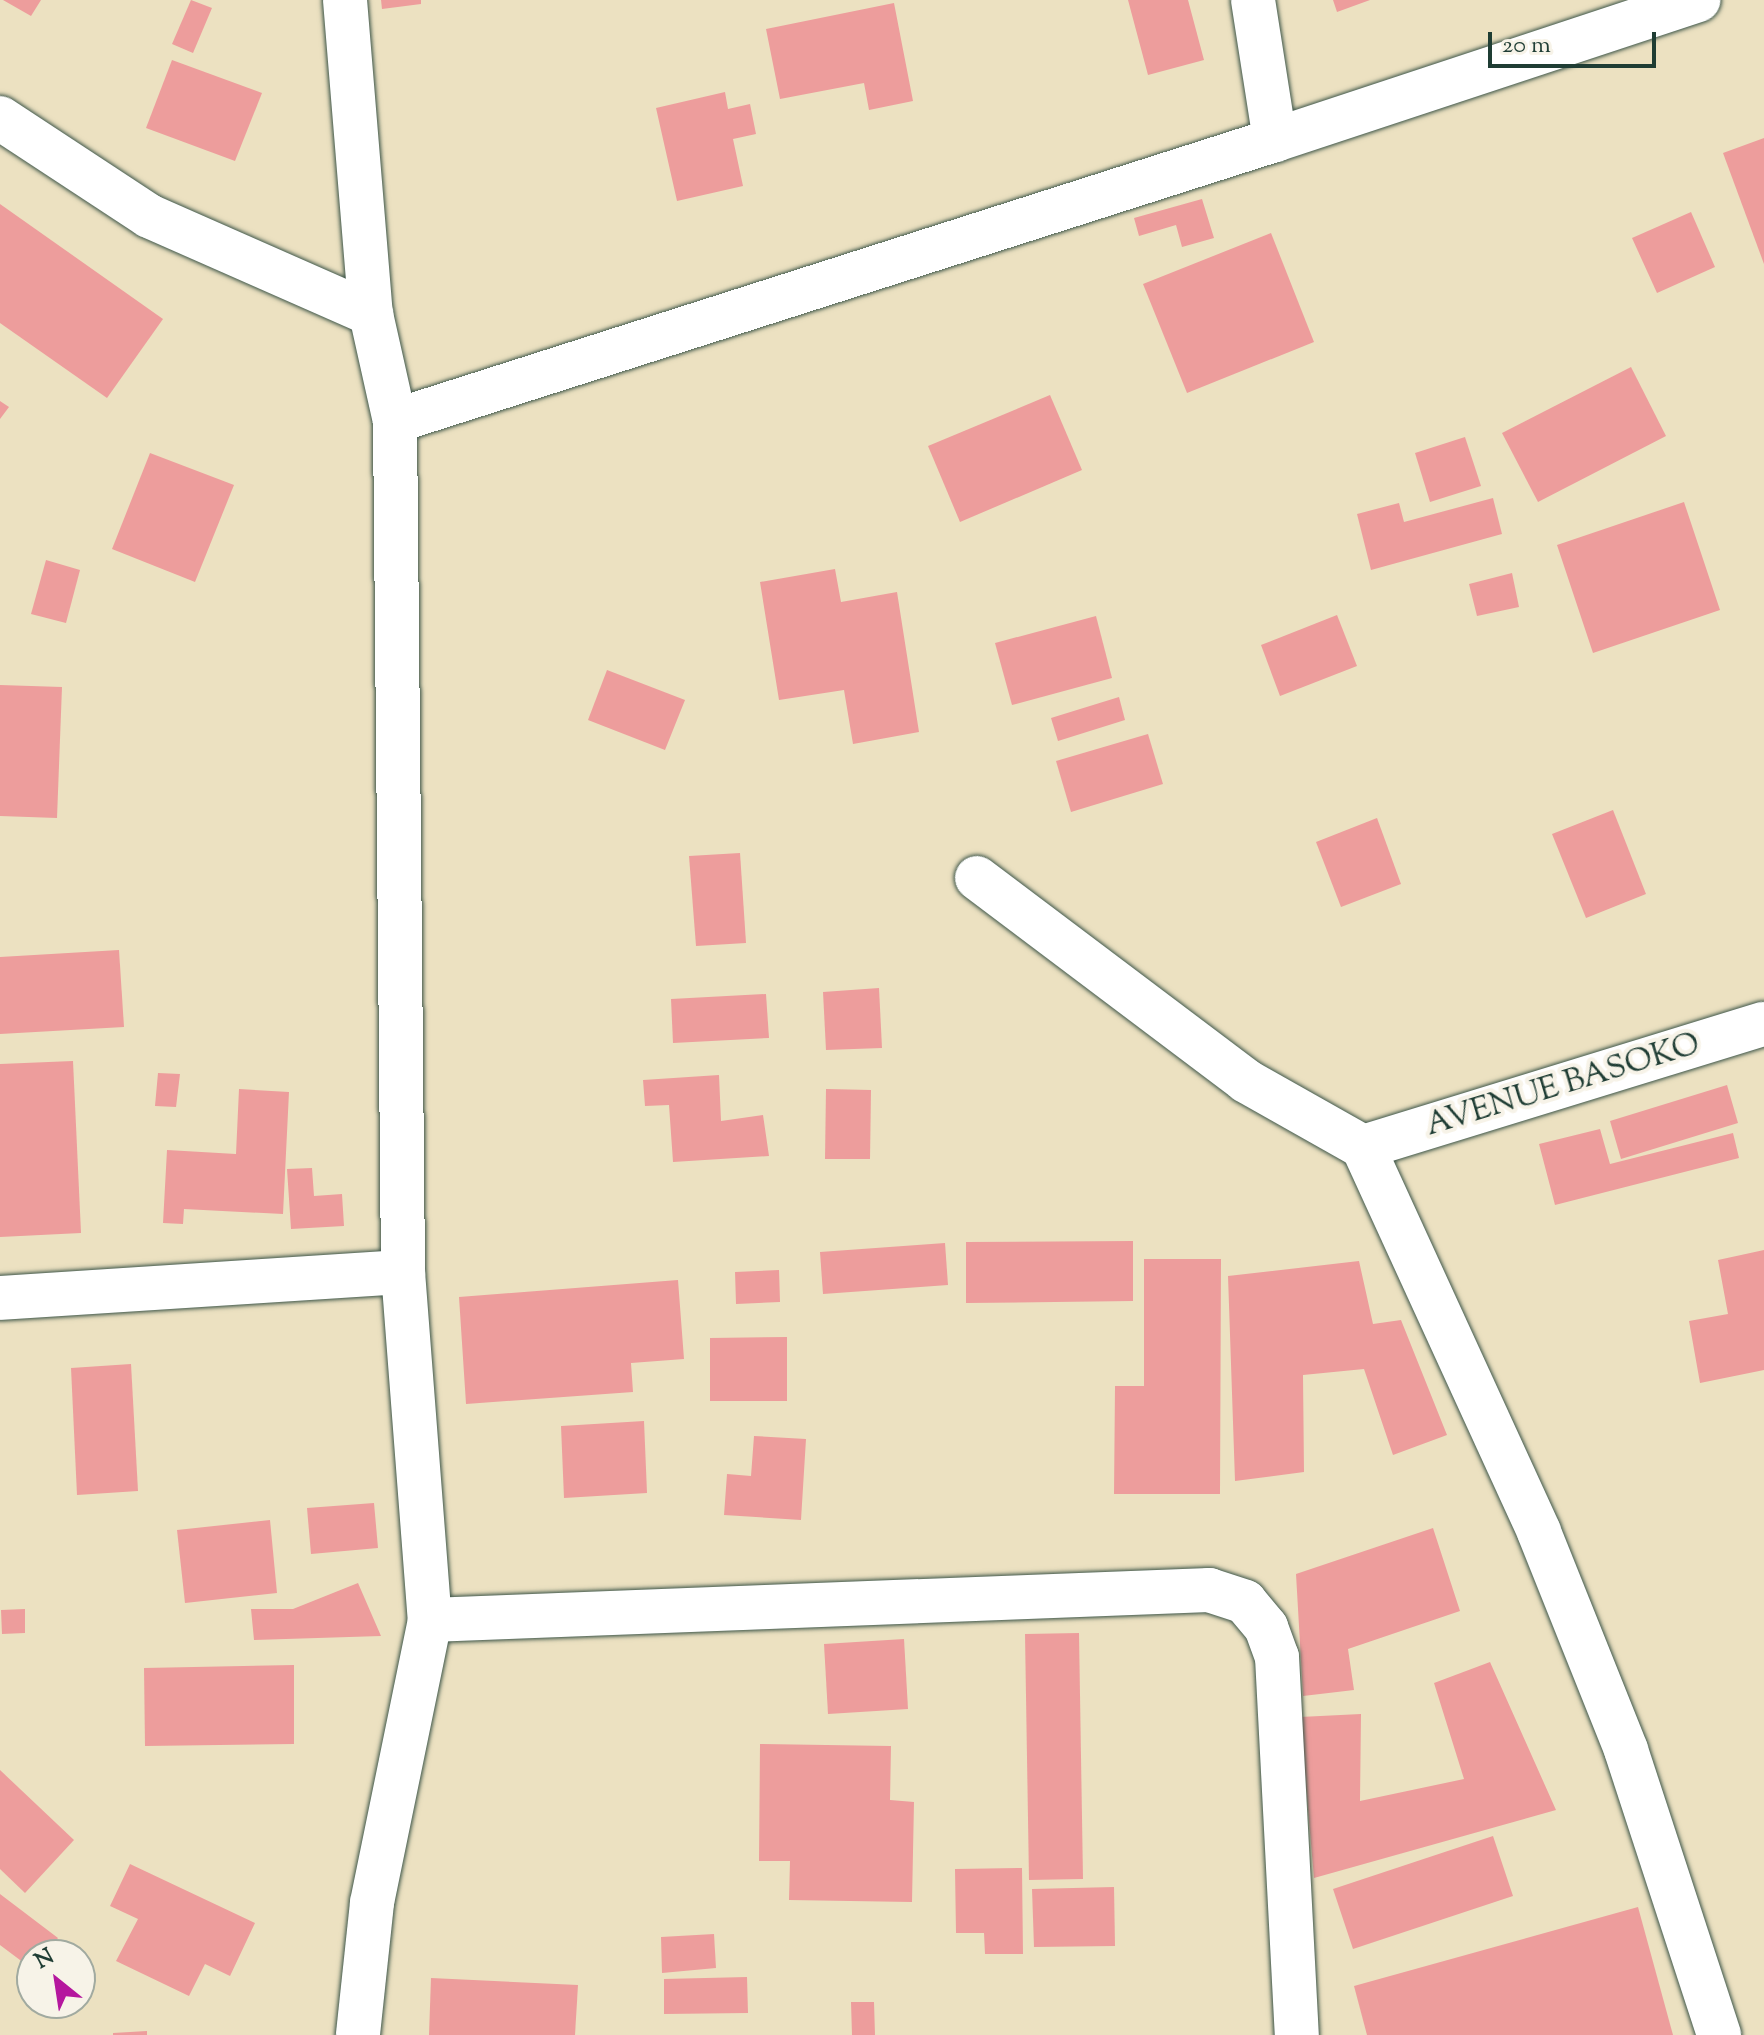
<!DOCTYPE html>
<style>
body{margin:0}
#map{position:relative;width:1764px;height:2035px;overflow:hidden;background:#ece1c1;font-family:"Sorts Mill Goudy",serif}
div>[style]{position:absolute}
.building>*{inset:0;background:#ed9d9c}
.roads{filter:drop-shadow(0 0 2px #3e5649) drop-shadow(0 0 2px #3e5649)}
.minor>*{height:44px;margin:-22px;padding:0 22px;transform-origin:22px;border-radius:22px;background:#fff}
span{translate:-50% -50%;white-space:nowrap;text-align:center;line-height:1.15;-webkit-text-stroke:8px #f7f3e8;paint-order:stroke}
.street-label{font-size:32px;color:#1f3d34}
.north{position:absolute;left:16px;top:1939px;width:80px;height:80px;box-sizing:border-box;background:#f7f3e8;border:2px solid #a1aaa0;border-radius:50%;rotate:330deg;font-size:22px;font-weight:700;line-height:32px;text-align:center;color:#1f3d34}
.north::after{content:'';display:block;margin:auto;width:28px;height:36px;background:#b5179e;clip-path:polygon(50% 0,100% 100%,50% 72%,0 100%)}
.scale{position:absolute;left:1488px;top:32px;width:168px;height:36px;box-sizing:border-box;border:4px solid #1f3d34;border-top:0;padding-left:10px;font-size:24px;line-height:28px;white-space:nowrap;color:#1f3d34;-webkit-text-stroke:6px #f7f3e8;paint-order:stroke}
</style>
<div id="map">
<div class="building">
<div style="clip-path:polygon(3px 0,41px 0,31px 16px)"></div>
<div style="clip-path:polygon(191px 0,212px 8px,193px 53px,172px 44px)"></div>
<div style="clip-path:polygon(381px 0,421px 0,421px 4px,382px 9px)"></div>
<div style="clip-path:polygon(1128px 0,1188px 0,1204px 60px,1148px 75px)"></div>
<div style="clip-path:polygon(1333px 0,1370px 0,1337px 12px)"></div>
<div style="clip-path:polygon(894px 3px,913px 101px,869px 110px,864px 83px,780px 99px,766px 29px)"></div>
<div style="clip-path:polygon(172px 60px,262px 93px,235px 161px,146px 128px)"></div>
<div style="clip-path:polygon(725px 92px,728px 109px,750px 104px,756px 134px,733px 139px,743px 186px,677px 201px,656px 108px)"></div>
<div style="clip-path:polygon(1764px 138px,1764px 264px,1723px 153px)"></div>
<div style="clip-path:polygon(1202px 199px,1214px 238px,1182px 247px,1176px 225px,1139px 236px,1134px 218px)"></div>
<div style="clip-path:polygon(0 204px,163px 319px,107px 398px,0 323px)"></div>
<div style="clip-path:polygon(1691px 212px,1715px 267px,1657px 293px,1632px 238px)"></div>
<div style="clip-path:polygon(1271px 233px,1314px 342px,1187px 393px,1143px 284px)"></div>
<div style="clip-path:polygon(1631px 367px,1666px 436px,1538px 502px,1502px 433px)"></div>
<div style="clip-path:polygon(1050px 395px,1082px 470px,960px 522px,928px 446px)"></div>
<div style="clip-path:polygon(0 401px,9px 407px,0 419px)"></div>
<div style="clip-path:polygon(1465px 437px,1481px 486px,1430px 502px,1415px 453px)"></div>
<div style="clip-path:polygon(150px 453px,234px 485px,195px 582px,112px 549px)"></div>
<div style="clip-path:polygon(1493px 498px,1502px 534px,1371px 570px,1357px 514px,1399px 503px,1404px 522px)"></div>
<div style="clip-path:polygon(1684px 502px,1720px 610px,1593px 653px,1557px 545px)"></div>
<div style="clip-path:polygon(46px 560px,80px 570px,66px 623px,31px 614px)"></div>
<div style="clip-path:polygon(835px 569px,841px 602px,897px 592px,919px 732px,853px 744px,844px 690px,779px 700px,760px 582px)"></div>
<div style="clip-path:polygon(1512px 573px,1519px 607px,1477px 616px,1469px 584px)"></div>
<div style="clip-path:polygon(1337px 615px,1357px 666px,1280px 696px,1261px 645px)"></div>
<div style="clip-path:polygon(1096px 616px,1112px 678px,1012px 705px,995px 643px)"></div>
<div style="clip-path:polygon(607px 670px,685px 700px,665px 750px,588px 720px)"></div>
<div style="clip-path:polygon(0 685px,62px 687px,57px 818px,0 816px)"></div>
<div style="clip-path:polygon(1119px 697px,1125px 720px,1058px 741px,1051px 718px)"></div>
<div style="clip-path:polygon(1148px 734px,1163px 784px,1071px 812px,1056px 761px)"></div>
<div style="clip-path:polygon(1613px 810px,1646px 894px,1586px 918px,1552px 834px)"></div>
<div style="clip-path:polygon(1377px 818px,1401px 884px,1341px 907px,1316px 842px)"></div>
<div style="clip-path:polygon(740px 853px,746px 943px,696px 946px,689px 856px)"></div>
<div style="clip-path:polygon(119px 950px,124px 1027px,0 1034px,0 957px)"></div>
<div style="clip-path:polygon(879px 988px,882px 1048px,826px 1050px,823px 992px)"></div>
<div style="clip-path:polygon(766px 994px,769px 1038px,673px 1043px,671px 999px)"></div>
<div style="clip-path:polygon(73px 1061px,81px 1233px,0 1237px,0 1064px)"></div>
<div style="clip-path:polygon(158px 1073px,180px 1074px,176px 1107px,155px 1106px)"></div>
<div style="clip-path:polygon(719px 1075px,721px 1121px,763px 1115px,769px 1156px,673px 1162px,669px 1105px,645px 1106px,643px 1080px)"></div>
<div style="clip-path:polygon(1727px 1085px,1738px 1123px,1621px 1159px,1610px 1121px)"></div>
<div style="clip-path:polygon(239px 1089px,289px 1092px,283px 1214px,184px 1209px,183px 1224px,163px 1223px,167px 1150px,236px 1154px)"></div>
<div style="clip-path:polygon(826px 1089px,871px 1090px,870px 1159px,825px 1159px)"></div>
<div style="clip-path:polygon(1600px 1129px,1610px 1164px,1733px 1133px,1739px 1158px,1555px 1205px,1539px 1144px)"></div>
<div style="clip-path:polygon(312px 1168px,314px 1196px,342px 1194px,344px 1226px,291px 1229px,287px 1169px)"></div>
<div style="clip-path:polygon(1133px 1241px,1133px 1301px,966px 1303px,966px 1242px)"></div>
<div style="clip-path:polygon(945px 1243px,948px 1285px,823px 1294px,820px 1252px)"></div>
<div style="clip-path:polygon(1764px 1250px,1764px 1370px,1700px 1383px,1689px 1321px,1728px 1314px,1718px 1260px)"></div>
<div style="clip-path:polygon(1144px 1259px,1221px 1259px,1220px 1494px,1114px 1494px,1115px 1386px,1144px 1386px)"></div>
<div style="clip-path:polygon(1359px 1261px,1373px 1324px,1401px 1320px,1447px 1435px,1393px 1455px,1364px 1369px,1303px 1375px,1304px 1472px,1235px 1481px,1228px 1276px)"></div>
<div style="clip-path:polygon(779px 1270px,780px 1302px,736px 1304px,735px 1272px)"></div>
<div style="clip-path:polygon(678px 1280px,684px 1359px,631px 1363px,633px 1392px,466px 1404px,459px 1297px)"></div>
<div style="clip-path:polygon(787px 1337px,787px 1401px,710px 1401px,710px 1338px)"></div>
<div style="clip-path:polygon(131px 1364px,138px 1491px,77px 1495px,71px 1368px)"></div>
<div style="clip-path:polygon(644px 1421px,647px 1493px,564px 1498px,561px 1426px)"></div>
<div style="clip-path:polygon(754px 1436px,806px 1439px,801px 1520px,724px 1515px,727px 1474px,751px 1476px)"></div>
<div style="clip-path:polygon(374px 1503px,378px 1548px,311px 1554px,307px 1508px)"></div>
<div style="clip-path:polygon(270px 1520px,277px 1593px,185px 1603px,177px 1530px)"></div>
<div style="clip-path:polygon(1433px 1528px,1460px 1611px,1348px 1649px,1354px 1690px,1303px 1696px,1296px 1574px)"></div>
<div style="clip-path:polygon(358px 1583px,381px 1636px,254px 1640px,251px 1609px,293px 1609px)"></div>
<div style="clip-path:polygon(25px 1609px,25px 1633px,2px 1634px,1px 1610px)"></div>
<div style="clip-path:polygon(1079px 1633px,1083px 1879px,1029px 1880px,1025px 1634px)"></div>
<div style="clip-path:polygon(904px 1639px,908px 1709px,828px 1714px,824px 1644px)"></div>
<div style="clip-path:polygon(1490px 1662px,1556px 1810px,1314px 1878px,1300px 1717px,1361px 1714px,1360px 1801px,1464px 1779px,1434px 1683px)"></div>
<div style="clip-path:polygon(294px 1665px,294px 1744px,145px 1746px,144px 1668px)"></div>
<div style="clip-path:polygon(760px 1744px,891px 1746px,890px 1800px,914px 1802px,912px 1902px,789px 1900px,790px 1861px,759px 1861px)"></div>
<div style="clip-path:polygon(0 1770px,74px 1840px,25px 1893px,0 1869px)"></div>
<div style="clip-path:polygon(1493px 1836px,1513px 1896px,1353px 1949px,1333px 1889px)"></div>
<div style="clip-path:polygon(130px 1864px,255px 1923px,230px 1976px,205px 1964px,189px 1996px,116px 1961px,138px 1919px,110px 1906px)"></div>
<div style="clip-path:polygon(1022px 1868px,1023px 1954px,985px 1954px,984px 1933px,956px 1933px,955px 1869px)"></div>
<div style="clip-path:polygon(1114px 1887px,1115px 1946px,1034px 1947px,1032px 1889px)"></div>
<div style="clip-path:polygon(0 1894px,58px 1938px,45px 1955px,32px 1955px,32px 1969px,0 1945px)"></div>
<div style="clip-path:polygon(1638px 1907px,1673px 2035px,1367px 2035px,1354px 1986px)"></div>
<div style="clip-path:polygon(714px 1934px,716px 1968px,662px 1973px,661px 1937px)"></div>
<div style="clip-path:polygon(747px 1977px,748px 2013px,664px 2014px,664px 1979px)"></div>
<div style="clip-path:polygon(431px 1978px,578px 1985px,575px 2035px,429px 2035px)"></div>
<div style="clip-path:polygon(851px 2002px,874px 2002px,875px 2035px,852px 2035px)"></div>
<div style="clip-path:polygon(147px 2031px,147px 2035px,113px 2035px,113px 2033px)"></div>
</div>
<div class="roads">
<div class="minor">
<div style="left:345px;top:0;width:315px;rotate:85.3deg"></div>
<div style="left:371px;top:314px;width:110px;rotate:77.4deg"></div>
<div style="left:395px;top:421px;width:851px;rotate:89.46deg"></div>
<div style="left:403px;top:1272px;width:349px;rotate:85.6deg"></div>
<div style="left:430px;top:1620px;width:289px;rotate:101.6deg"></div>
<div style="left:372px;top:1903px;width:133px;rotate:96.1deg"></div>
<div style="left:1253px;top:0;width:142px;rotate:81.1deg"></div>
<div style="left:0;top:118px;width:178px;rotate:33.3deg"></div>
<div style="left:149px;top:216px;width:243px;rotate:23.8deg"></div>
<div style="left:395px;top:421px;width:924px;rotate:-17.71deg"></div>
<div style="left:1275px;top:140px;width:446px;rotate:-18.3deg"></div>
<div style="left:977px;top:878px;width:337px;rotate:37deg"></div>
<div style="left:1246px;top:1081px;width:134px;rotate:29.4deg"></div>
<div style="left:1363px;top:1147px;width:423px;rotate:65.4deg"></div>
<div style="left:1539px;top:1532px;width:235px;rotate:68.2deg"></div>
<div style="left:1626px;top:1750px;width:300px;rotate:71.9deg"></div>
<div style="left:1363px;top:1147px;width:419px;rotate:-17.1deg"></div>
<div style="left:0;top:1298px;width:404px;rotate:-3.7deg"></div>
<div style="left:430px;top:1620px;width:780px;rotate:-2.21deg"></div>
<div style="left:1209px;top:1590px;width:38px;rotate:18deg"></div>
<div style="left:1245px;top:1602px;width:33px;rotate:50deg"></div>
<div style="left:1266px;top:1627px;width:32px;rotate:70deg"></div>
<div style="left:1277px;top:1657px;width:379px;rotate:87deg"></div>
</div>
</div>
<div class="street-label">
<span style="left:1563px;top:1086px;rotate:-17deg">AVENUE BASOKO</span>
</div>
<div class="north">N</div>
<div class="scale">20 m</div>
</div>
